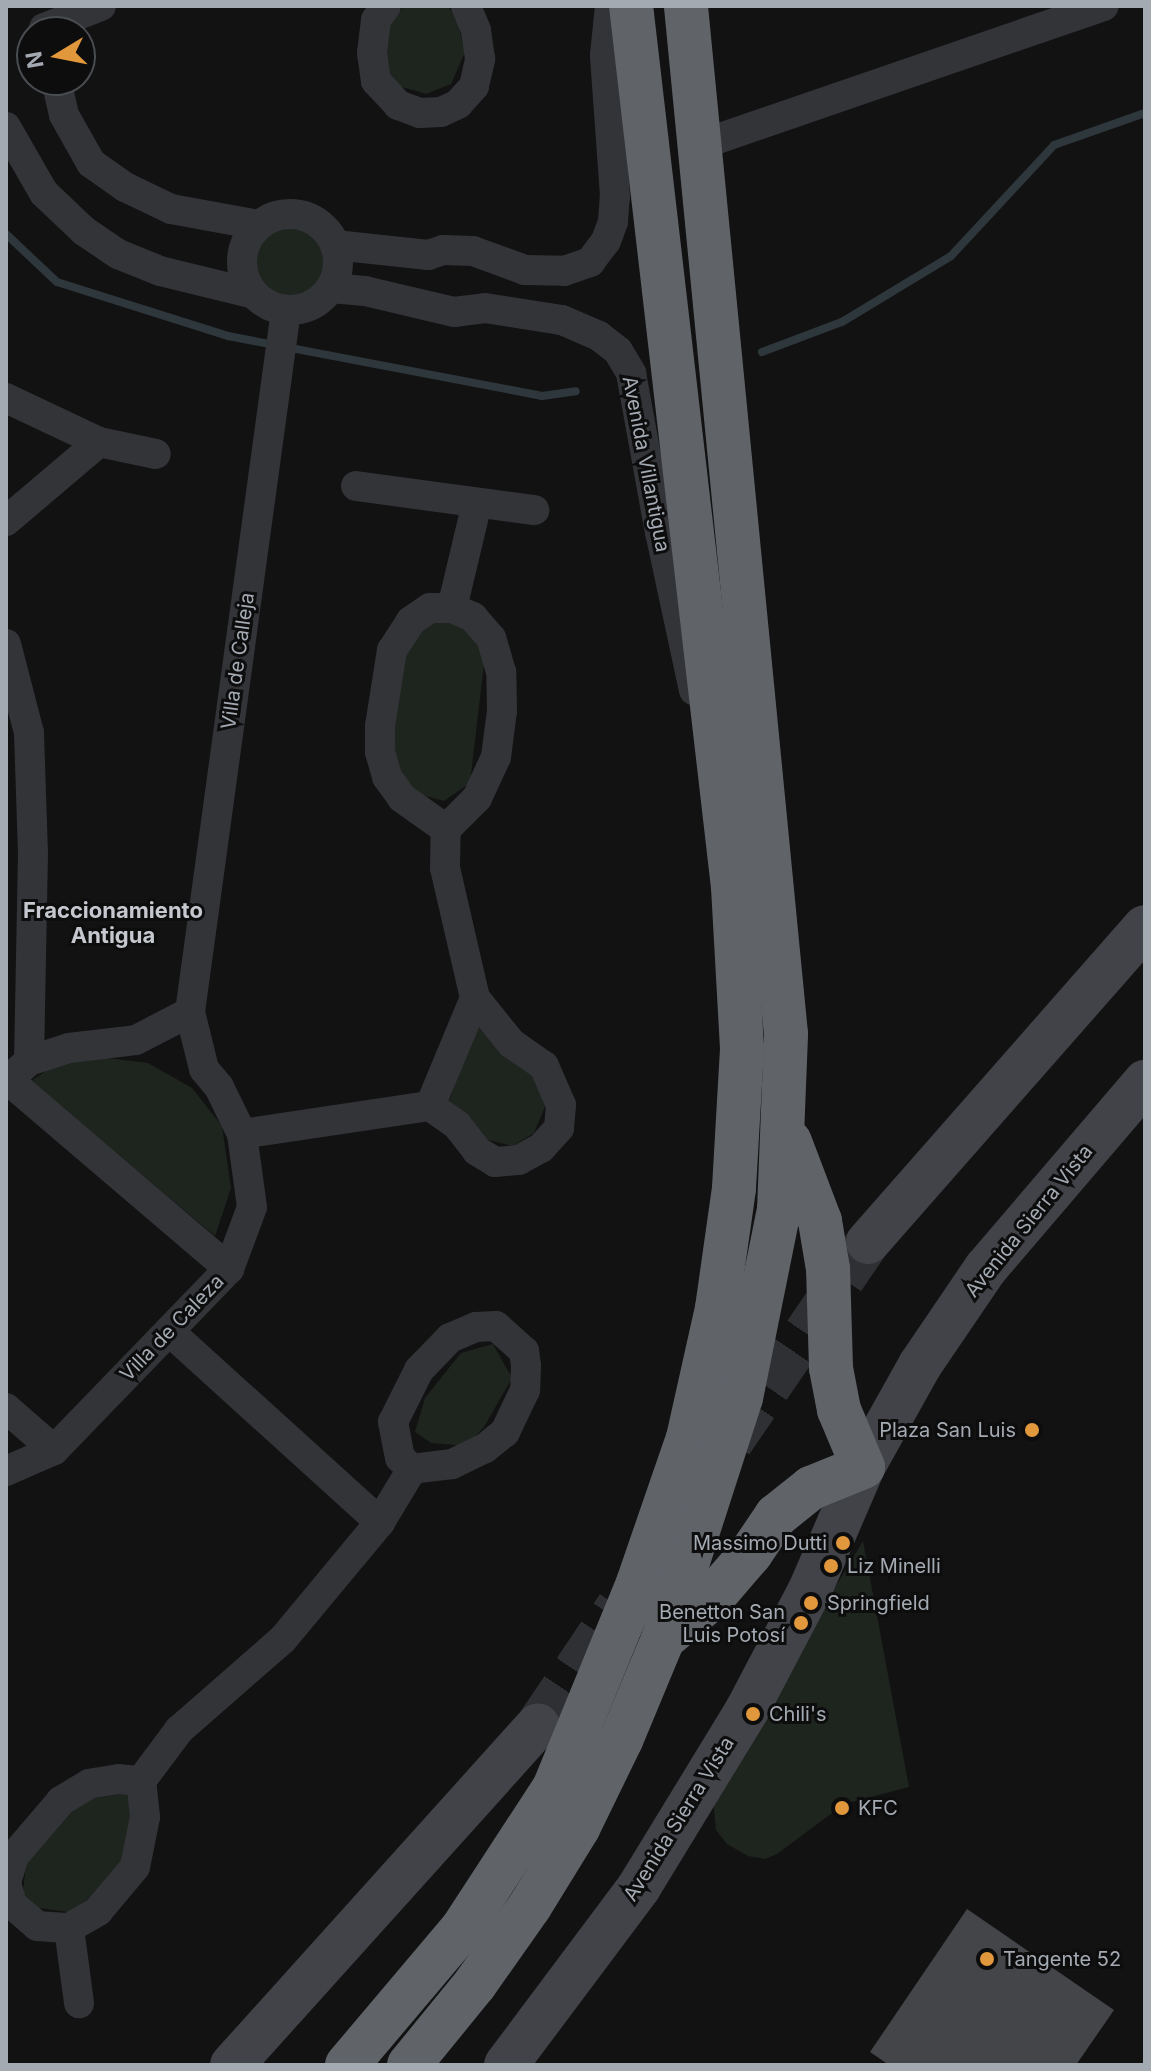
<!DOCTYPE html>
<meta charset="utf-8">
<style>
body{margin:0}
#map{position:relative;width:1151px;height:2071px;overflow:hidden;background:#121213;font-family:Inter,sans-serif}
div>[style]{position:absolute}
.green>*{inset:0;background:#1e251f}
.round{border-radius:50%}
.stream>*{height:8px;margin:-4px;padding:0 4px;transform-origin:4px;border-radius:4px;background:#2e373c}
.building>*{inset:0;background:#434548}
.secondary-tunnel>*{height:44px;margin-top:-22px;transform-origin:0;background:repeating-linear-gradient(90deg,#2f3033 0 44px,transparent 0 66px)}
.street>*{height:30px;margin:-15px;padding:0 15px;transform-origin:15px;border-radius:15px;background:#333438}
.street>.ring{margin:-15px;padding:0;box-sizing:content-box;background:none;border:30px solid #333438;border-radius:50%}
.secondary>*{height:44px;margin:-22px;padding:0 22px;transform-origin:22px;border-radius:22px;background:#414348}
.highway>*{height:44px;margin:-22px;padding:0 22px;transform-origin:22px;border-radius:22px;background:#606368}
.dots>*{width:22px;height:22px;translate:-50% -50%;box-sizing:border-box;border:4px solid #0d0d0e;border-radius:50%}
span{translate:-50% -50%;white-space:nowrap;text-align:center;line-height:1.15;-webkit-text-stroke:6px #0d0d0e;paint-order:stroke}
.street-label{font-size:20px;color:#a4aab2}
.poi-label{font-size:20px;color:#a4aab2}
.right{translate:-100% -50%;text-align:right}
.left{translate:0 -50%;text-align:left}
.neighbourhood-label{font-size:22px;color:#c5c9cf;font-weight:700}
.frame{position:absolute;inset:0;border:8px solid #a4aab2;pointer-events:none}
.north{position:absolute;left:16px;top:16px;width:80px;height:80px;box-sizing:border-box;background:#0d0d0e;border:2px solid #494c50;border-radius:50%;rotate:260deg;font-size:22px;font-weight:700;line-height:32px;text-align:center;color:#a4aab2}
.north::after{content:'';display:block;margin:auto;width:28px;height:36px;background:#e1983c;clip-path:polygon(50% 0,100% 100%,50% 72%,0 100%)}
</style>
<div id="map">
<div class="green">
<div style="clip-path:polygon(404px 6px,448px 6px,458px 23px,465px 52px,451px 84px,426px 94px,399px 86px,382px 63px,387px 28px)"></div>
<div class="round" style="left:254px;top:227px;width:70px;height:70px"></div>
<div style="clip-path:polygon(447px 619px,471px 632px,485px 655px,470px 783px,444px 801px,410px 792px,390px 754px,401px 650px,428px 622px)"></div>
<div style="clip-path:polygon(478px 1024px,533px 1074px,547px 1102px,534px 1133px,513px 1146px,484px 1139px,449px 1101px)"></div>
<div style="clip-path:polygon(99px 1057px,148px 1063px,192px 1088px,222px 1126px,231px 1188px,215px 1236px,31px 1081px,58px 1063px)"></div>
<div style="clip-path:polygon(493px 1344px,512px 1378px,484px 1427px,466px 1446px,431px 1443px,415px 1432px,425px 1398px,461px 1353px)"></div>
<div style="clip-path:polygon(863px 1541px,909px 1787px,844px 1804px,777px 1854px,765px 1859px,748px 1856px,727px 1844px,716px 1830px,713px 1800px,718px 1782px)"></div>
<div style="clip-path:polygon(127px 1793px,134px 1823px,123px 1862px,96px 1894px,68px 1912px,39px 1908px,23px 1893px,26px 1864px,77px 1801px)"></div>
</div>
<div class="stream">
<div style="left:6px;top:234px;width:70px;rotate:43.3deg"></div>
<div style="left:57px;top:282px;width:179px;rotate:17.5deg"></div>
<div style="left:228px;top:336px;width:320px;rotate:10.8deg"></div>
<div style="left:542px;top:396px;width:34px;rotate:-8deg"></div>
<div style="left:762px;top:352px;width:85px;rotate:-20.6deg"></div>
<div style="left:842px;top:322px;width:127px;rotate:-31.2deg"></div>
<div style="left:951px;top:256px;width:151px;rotate:-47.1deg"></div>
<div style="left:1054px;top:145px;width:96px;rotate:-19.4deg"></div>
</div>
<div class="building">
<div style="clip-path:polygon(967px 1909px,1114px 2010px,1076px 2065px,889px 2065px,870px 2052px)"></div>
</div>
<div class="secondary-tunnel">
<div style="left:731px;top:1442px;width:242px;rotate:-55.6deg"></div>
<div style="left:538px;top:1725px;width:143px;rotate:-55.9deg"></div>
</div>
<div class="street">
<div style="left:386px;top:6px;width:17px;rotate:126deg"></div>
<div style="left:376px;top:20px;width:33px;rotate:97deg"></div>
<div style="left:372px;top:53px;width:28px;rotate:82deg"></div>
<div style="left:376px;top:81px;width:33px;rotate:47deg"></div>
<div style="left:398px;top:105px;width:23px;rotate:20deg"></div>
<div style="left:420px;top:113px;width:21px;rotate:-3deg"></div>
<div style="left:441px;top:112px;width:19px;rotate:-25deg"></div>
<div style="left:458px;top:104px;width:24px;rotate:-48deg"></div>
<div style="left:474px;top:86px;width:28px;rotate:-77deg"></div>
<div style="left:480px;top:59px;width:29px;rotate:-98deg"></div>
<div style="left:476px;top:30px;width:26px;rotate:-113deg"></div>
<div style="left:44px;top:28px;width:61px;rotate:-21.1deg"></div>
<div style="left:56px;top:80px;width:36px;rotate:77deg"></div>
<div style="left:64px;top:115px;width:55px;rotate:60.6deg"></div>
<div style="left:91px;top:163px;width:42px;rotate:35.2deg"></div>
<div style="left:125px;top:187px;width:51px;rotate:25.6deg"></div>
<div style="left:171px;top:209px;width:89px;rotate:10.3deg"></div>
<div style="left:6px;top:127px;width:76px;rotate:60.1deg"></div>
<div style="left:44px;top:193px;width:55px;rotate:43.5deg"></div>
<div style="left:84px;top:231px;width:41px;rotate:34.1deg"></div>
<div style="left:118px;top:254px;width:45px;rotate:22deg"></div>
<div style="left:160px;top:271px;width:97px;rotate:13.7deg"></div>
<div style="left:700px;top:145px;width:427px;rotate:-19deg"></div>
<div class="ring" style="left:242px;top:214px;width:66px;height:66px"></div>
<div style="left:335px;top:245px;width:94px;rotate:6.1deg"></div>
<div style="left:428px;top:255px;width:16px;rotate:-18deg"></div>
<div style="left:443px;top:250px;width:30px;rotate:2deg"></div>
<div style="left:473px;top:251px;width:55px;rotate:20.1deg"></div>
<div style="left:525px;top:270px;width:39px;rotate:1deg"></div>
<div style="left:564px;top:271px;width:28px;rotate:-19deg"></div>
<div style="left:590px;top:262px;width:26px;rotate:-53deg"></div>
<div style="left:606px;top:241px;width:20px;rotate:-70deg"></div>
<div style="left:613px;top:222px;width:26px;rotate:-86deg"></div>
<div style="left:615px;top:196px;width:141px;rotate:-94.1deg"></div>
<div style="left:605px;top:55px;width:49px;rotate:-84.2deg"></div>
<div style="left:331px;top:288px;width:34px;rotate:5deg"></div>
<div style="left:365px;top:291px;width:91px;rotate:13.3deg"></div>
<div style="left:454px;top:312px;width:31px;rotate:-7deg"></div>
<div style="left:485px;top:308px;width:78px;rotate:8.9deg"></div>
<div style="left:562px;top:320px;width:40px;rotate:23.4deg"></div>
<div style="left:599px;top:336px;width:24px;rotate:38deg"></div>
<div style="left:618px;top:351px;width:26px;rotate:59deg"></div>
<div style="left:631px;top:373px;width:162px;rotate:79.7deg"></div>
<div style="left:660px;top:532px;width:162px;rotate:77.9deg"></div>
<div style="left:6px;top:398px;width:103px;rotate:25.3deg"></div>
<div style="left:99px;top:442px;width:58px;rotate:11.9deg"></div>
<div style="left:356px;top:486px;width:180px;rotate:7.7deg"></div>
<div style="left:6px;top:521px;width:122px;rotate:-40.3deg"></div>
<div style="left:452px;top:608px;width:108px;rotate:-76.6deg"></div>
<div style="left:6px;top:644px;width:92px;rotate:75.5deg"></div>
<div style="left:29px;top:733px;width:120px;rotate:88.1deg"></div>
<div style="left:33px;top:853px;width:208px;rotate:91.1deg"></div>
<div style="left:15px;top:1074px;width:19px;rotate:-43deg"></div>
<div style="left:29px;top:1061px;width:42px;rotate:-18deg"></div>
<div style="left:69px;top:1048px;width:67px;rotate:-6.8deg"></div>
<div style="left:136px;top:1040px;width:61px;rotate:-27.4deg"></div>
<div style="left:8px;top:1080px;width:291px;rotate:40.5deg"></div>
<div style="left:430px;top:1106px;width:117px;rotate:-67.4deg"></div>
<div style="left:242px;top:1134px;width:190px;rotate:-8.5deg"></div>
<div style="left:430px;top:1106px;width:33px;rotate:35deg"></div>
<div style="left:457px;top:1125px;width:33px;rotate:52deg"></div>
<div style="left:477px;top:1151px;width:21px;rotate:31deg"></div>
<div style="left:495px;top:1162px;width:24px;rotate:-5deg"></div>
<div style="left:519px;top:1160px;width:25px;rotate:-29deg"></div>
<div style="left:541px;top:1148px;width:27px;rotate:-48deg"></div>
<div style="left:559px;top:1128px;width:23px;rotate:-85deg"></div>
<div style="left:561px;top:1105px;width:43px;rotate:-113.6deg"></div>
<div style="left:544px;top:1066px;width:40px;rotate:-145.1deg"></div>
<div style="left:511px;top:1043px;width:58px;rotate:-128.7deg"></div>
<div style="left:475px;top:998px;width:133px;rotate:-103deg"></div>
<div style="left:445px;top:868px;width:39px;rotate:-89deg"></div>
<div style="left:446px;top:829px;width:44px;rotate:-45deg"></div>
<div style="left:477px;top:798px;width:45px;rotate:-65.1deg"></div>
<div style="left:496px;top:757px;width:46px;rotate:-82.6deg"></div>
<div style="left:502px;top:711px;width:39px;rotate:-91deg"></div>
<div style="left:501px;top:672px;width:35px;rotate:-106deg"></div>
<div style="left:491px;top:638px;width:28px;rotate:-131deg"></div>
<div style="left:473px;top:617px;width:23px;rotate:-157deg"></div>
<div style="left:452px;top:608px;width:22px;rotate:180deg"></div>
<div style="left:430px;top:608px;width:23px;rotate:146deg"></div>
<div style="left:411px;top:621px;width:35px;rotate:123deg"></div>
<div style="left:392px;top:650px;width:77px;rotate:99deg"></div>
<div style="left:380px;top:726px;width:26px;rotate:90deg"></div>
<div style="left:380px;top:752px;width:26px;rotate:74deg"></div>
<div style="left:387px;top:777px;width:26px;rotate:54deg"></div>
<div style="left:402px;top:798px;width:54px;rotate:35.2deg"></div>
<div style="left:496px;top:1326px;width:38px;rotate:42deg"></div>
<div style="left:524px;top:1351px;width:15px;rotate:82deg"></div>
<div style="left:526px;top:1366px;width:24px;rotate:92deg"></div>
<div style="left:525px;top:1390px;width:47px;rotate:115.5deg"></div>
<div style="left:505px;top:1432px;width:26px;rotate:141deg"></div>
<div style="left:485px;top:1448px;width:37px;rotate:154deg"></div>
<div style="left:452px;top:1464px;width:40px;rotate:172.9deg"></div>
<div style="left:412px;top:1469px;width:16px;rotate:-137deg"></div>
<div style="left:400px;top:1458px;width:37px;rotate:-101deg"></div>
<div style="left:393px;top:1422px;width:58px;rotate:-63.4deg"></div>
<div style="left:419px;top:1370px;width:45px;rotate:-45.9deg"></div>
<div style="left:450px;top:1338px;width:28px;rotate:-23deg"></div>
<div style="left:476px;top:1327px;width:20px;rotate:-3deg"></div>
<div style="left:169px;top:1331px;width:285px;rotate:42.2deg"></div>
<div style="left:6px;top:1408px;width:64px;rotate:41.2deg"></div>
<div style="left:6px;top:1471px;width:52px;rotate:-23.6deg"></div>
<div style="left:54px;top:1450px;width:252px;rotate:-46deg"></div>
<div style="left:229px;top:1269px;width:66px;rotate:-69.6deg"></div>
<div style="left:252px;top:1207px;width:74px;rotate:-97.8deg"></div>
<div style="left:242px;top:1134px;width:52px;rotate:-116.1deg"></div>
<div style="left:219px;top:1087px;width:23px;rotate:-130deg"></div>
<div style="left:204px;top:1069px;width:59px;rotate:-103.8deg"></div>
<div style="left:190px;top:1012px;width:709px;rotate:-82.21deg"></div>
<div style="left:141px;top:1781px;width:22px;rotate:-175deg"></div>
<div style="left:119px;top:1779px;width:30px;rotate:171deg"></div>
<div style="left:89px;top:1784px;width:33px;rotate:149deg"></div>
<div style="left:61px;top:1801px;width:72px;rotate:130.5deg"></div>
<div style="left:14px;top:1856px;width:28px;rotate:107deg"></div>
<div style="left:6px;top:1883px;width:22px;rotate:74deg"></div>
<div style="left:12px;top:1904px;width:33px;rotate:41deg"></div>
<div style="left:37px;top:1926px;width:32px;rotate:4deg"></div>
<div style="left:69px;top:1928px;width:34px;rotate:-30deg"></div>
<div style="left:98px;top:1911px;width:57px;rotate:-49.9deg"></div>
<div style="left:135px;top:1867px;width:51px;rotate:-78.7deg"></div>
<div style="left:145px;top:1817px;width:36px;rotate:-96deg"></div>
<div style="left:141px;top:1781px;width:64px;rotate:-53.3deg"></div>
<div style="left:179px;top:1730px;width:138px;rotate:-41.2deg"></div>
<div style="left:283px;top:1639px;width:152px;rotate:-50.3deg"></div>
<div style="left:380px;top:1522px;width:62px;rotate:-58.9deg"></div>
<div style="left:69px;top:1928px;width:76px;rotate:82.4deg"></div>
</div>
<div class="secondary">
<div style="left:868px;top:1242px;width:419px;rotate:-48.7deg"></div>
<div style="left:232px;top:2065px;width:457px;rotate:-48deg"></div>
<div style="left:506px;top:2065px;width:222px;rotate:-53.2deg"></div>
<div style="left:639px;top:1887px;width:207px;rotate:-58.6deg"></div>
<div style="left:747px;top:1710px;width:136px;rotate:-62.3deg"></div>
<div style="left:810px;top:1590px;width:134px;rotate:-66.7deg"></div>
<div style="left:863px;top:1467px;width:117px;rotate:-60.8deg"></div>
<div style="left:920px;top:1365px;width:117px;rotate:-55.8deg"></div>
<div style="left:986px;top:1268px;width:245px;rotate:-49.5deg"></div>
</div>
<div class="highway">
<div style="left:663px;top:1639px;width:65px;rotate:-40deg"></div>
<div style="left:713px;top:1597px;width:58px;rotate:-49.2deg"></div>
<div style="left:751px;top:1553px;width:45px;rotate:-56deg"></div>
<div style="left:776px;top:1516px;width:45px;rotate:-38.7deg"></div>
<div style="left:811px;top:1488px;width:56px;rotate:-22deg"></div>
<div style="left:863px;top:1467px;width:62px;rotate:-112.8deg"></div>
<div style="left:839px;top:1410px;width:43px;rotate:-100.8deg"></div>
<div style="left:831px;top:1368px;width:99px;rotate:-91.7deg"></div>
<div style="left:828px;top:1269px;width:49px;rotate:-99.5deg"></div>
<div style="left:820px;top:1221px;width:85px;rotate:-110.8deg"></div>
<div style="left:347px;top:2065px;width:178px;rotate:-49.8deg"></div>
<div style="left:462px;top:1929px;width:168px;rotate:-56.9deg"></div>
<div style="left:554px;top:1788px;width:222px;rotate:-67.7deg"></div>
<div style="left:638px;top:1583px;width:153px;rotate:-71deg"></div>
<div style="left:688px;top:1438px;width:133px;rotate:-77.4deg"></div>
<div style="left:717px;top:1308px;width:121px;rotate:-81.9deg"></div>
<div style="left:734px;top:1188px;width:140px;rotate:-86.7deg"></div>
<div style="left:742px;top:1048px;width:161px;rotate:-93.2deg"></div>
<div style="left:733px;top:887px;width:887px;rotate:-96.6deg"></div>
<div style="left:409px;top:2065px;width:104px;rotate:-50.8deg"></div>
<div style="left:475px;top:1984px;width:95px;rotate:-54.8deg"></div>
<div style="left:530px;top:1906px;width:92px;rotate:-58.4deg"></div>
<div style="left:578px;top:1828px;width:98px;rotate:-64deg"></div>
<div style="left:621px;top:1740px;width:109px;rotate:-67.4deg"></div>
<div style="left:663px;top:1639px;width:253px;rotate:-72.1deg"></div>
<div style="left:741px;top:1398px;width:192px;rotate:-78.6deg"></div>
<div style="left:779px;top:1210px;width:176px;rotate:-87.7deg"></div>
<div style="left:786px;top:1034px;width:1033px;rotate:-95.56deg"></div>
</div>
<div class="dots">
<div style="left:1032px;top:1430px;background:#e1983c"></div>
<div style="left:843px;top:1543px;background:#e1983c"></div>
<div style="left:831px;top:1566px;background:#e1983c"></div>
<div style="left:811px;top:1603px;background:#e1983c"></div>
<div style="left:801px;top:1623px;background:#e1983c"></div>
<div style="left:753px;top:1714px;background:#e1983c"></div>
<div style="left:842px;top:1808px;background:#e1983c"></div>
<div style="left:987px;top:1959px;background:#e1983c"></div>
</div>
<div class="street-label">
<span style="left:646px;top:464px;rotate:79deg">Avenida Villantigua</span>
<span style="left:238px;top:661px;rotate:-82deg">Villa de Calleja</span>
<span style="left:1029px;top:1221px;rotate:-51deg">Avenida Sierra Vista</span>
<span style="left:172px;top:1328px;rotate:-46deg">Villa de Caleza</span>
<span style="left:679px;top:1819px;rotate:-58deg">Avenida Sierra Vista</span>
</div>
<div class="poi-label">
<span class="right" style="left:1016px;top:1430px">Plaza San Luis</span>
<span class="right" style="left:827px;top:1543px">Massimo Dutti</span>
<span class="left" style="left:847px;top:1566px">Liz Minelli</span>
<span class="left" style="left:827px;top:1603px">Springfield</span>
<span class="right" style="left:785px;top:1624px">Benetton San<br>Luis Potosí</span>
<span class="left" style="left:769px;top:1714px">Chili's</span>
<span class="left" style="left:858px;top:1808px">KFC</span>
<span class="left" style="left:1003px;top:1959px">Tangente 52</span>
</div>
<div class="neighbourhood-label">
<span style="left:113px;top:923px">Fraccionamiento<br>Antigua</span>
</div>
<div class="frame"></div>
<div class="north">N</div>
</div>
